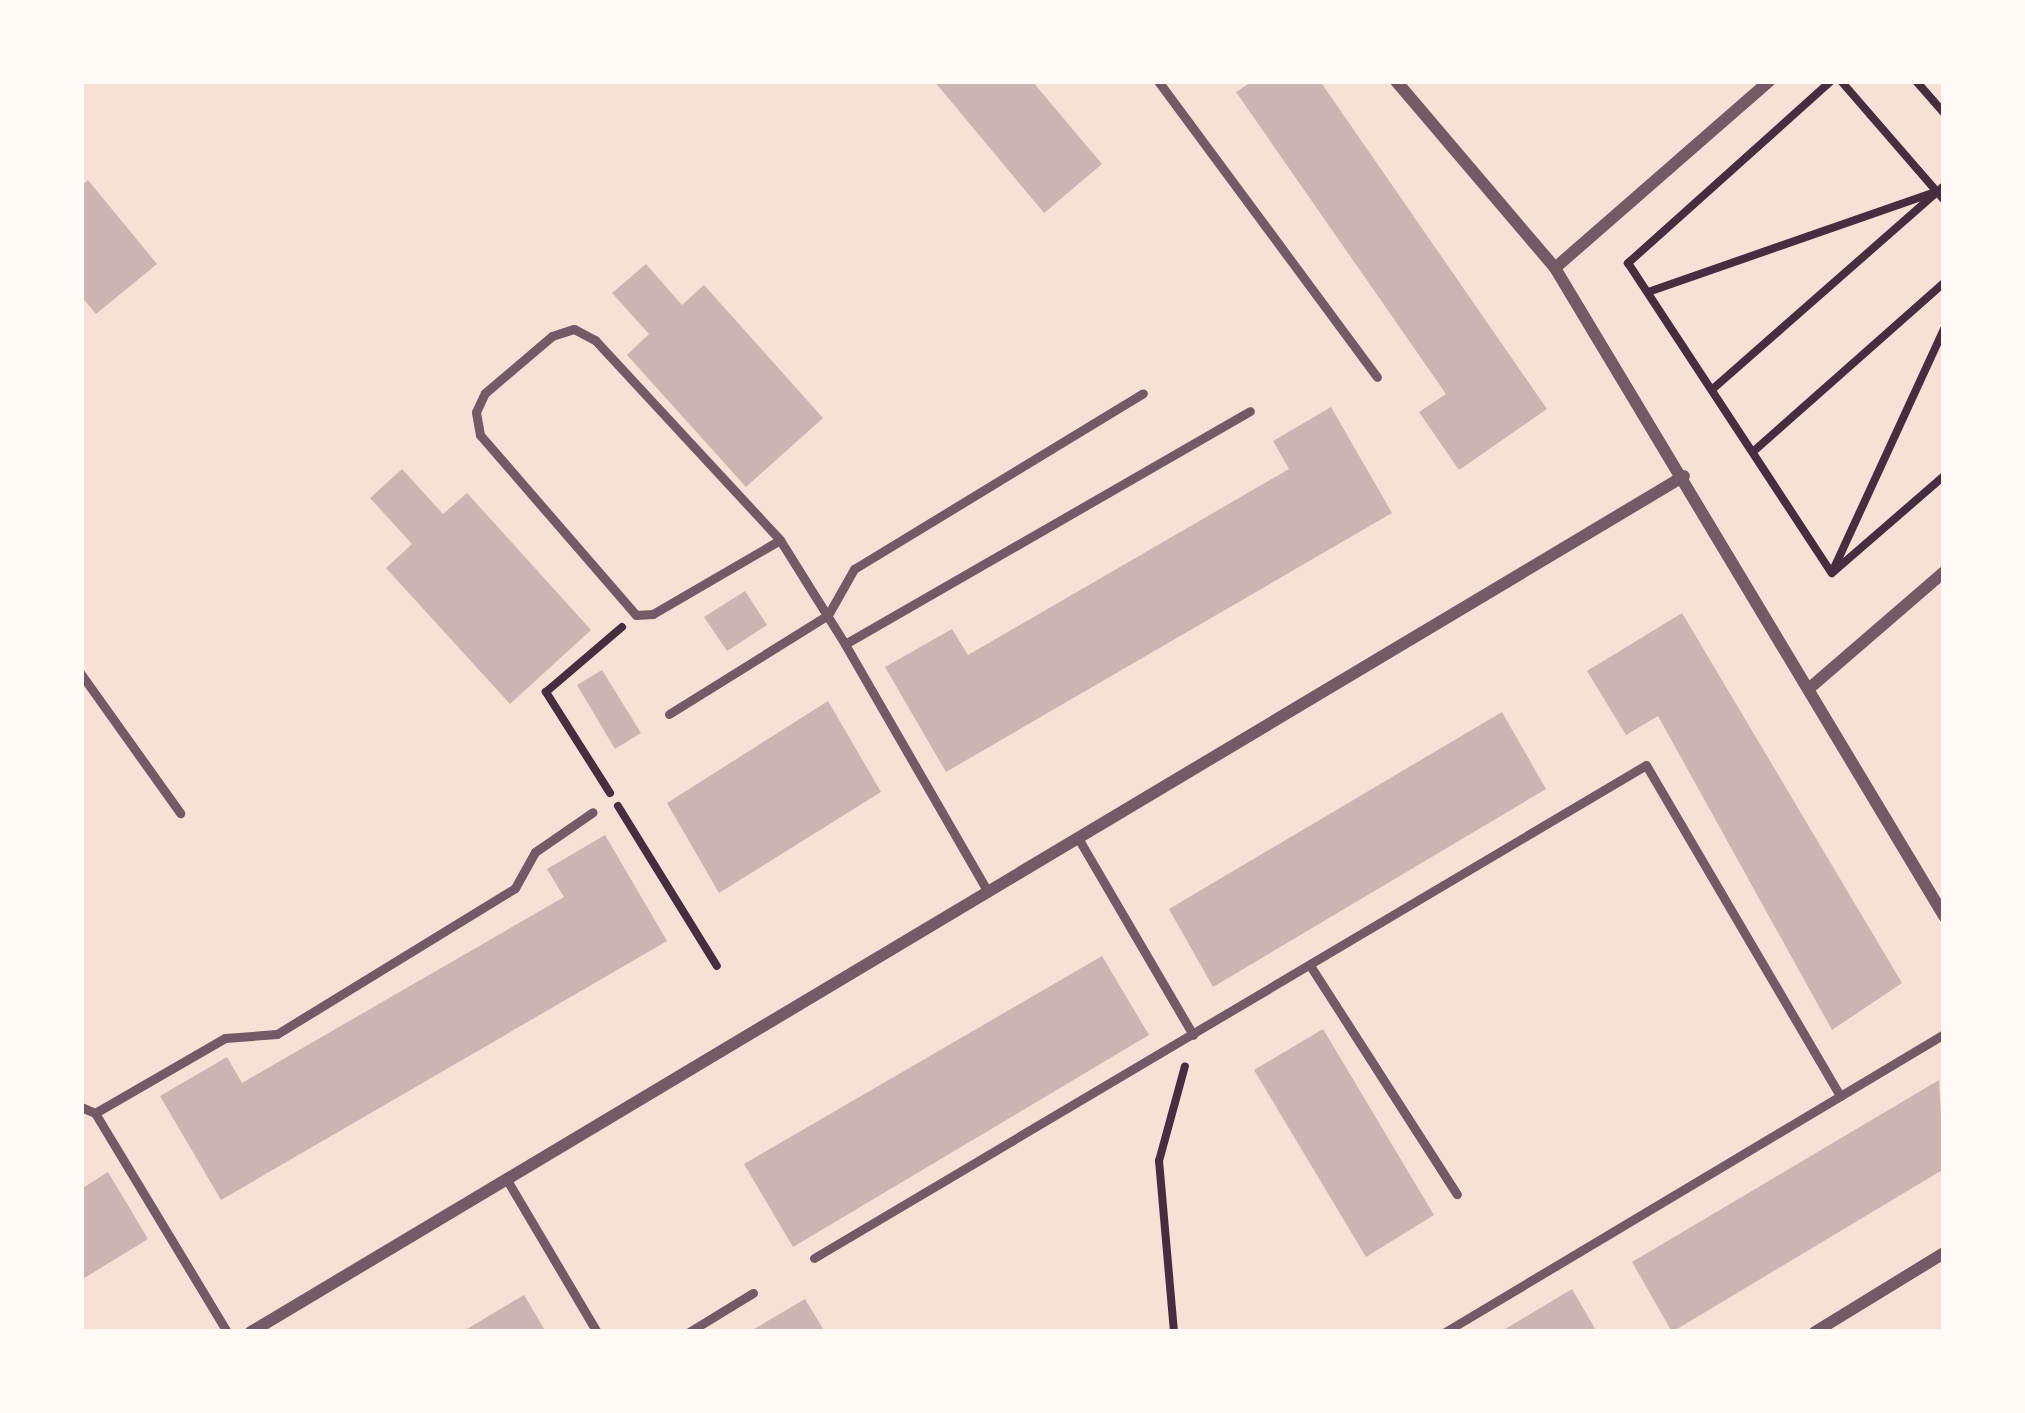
<!DOCTYPE html>
<style>
body{margin:0}
#map{position:relative;width:2025px;height:1413px;overflow:hidden;background:#f7e1d7;font-family:"PT Sans Narrow",sans-serif}
div>[style]{position:absolute}
.building>*{inset:0;background:#ccb4b1}
.path>*{height:8px;margin:-4px;padding:0 4px;transform-origin:4px;border-radius:4px;background:#4a2c40}
.service>*{height:9px;margin:-4.5px;padding:0 4.5px;transform-origin:4.5px;border-radius:4.5px;background:#755966}
.minor>*{height:12px;margin:-6px;padding:0 6px;transform-origin:6px;border-radius:6px;background:#755966}
span{translate:-50% -50%;white-space:nowrap;text-align:center;line-height:1.15;-webkit-text-stroke:9px #fffaf5;paint-order:stroke}
.frame{position:absolute;inset:0;border:84px solid #fffaf5;pointer-events:none}
</style>
<div id="map">
<div class="building">
<div style="clip-path:polygon(934px 81px,1032px 81px,1102px 164px,1044px 213px)"></div>
<div style="clip-path:polygon(1253px 81px,1320px 81px,1547px 409px,1459px 470px,1419px 412px,1446px 394px,1236px 92px)"></div>
<div style="clip-path:polygon(88px 180px,157px 264px,96px 314px,81px 296px,81px 186px)"></div>
<div style="clip-path:polygon(646px 264px,682px 305px,704px 285px,823px 418px,746px 487px,627px 355px,649px 334px,612px 293px)"></div>
<div style="clip-path:polygon(1331px 407px,1392px 513px,946px 772px,885px 667px,952px 629px,968px 655px,1289px 469px,1273px 441px)"></div>
<div style="clip-path:polygon(402px 469px,443px 514px,467px 493px,591px 630px,510px 704px,386px 568px,412px 544px,370px 498px)"></div>
<div style="clip-path:polygon(745px 591px,767px 625px,727px 651px,704px 617px)"></div>
<div style="clip-path:polygon(1682px 613px,1902px 983px,1832px 1030px,1658px 716px,1626px 735px,1587px 671px)"></div>
<div style="clip-path:polygon(602px 670px,641px 733px,615px 749px,577px 685px)"></div>
<div style="clip-path:polygon(828px 701px,881px 792px,719px 893px,667px 803px)"></div>
<div style="clip-path:polygon(1502px 712px,1546px 789px,1213px 987px,1169px 909px)"></div>
<div style="clip-path:polygon(605px 835px,667px 941px,221px 1200px,160px 1096px,227px 1057px,242px 1083px,564px 897px,547px 869px)"></div>
<div style="clip-path:polygon(1102px 956px,1149px 1035px,793px 1247px,744px 1164px)"></div>
<div style="clip-path:polygon(1323px 1029px,1434px 1215px,1366px 1257px,1254px 1070px)"></div>
<div style="clip-path:polygon(1939px 1080px,1944px 1169px,1672px 1332px,1632px 1262px)"></div>
<div style="clip-path:polygon(108px 1172px,148px 1239px,81px 1280px,81px 1189px)"></div>
<div style="clip-path:polygon(1572px 1289px,1597px 1332px,1500px 1332px)"></div>
<div style="clip-path:polygon(524px 1295px,546px 1332px,462px 1332px)"></div>
<div style="clip-path:polygon(805px 1299px,825px 1332px,749px 1332px)"></div>
</div>
<div class="path">
<div style="left:1831px;top:81px;width:273px;rotate:138.1deg"></div>
<div style="left:1628px;top:263px;width:371px;rotate:56.7deg"></div>
<div style="left:1832px;top:573px;width:148px;rotate:-40.9deg"></div>
<div style="left:1841px;top:81px;width:157px;rotate:49.1deg"></div>
<div style="left:1916px;top:81px;width:43px;rotate:48.8deg"></div>
<div style="left:1651px;top:291px;width:295px;rotate:-19.2deg"></div>
<div style="left:1715px;top:387px;width:305px;rotate:-41.3deg"></div>
<div style="left:1755px;top:450px;width:252px;rotate:-41.5deg"></div>
<div style="left:1835px;top:566px;width:261px;rotate:-65.3deg"></div>
<div style="left:610px;top:793px;width:120px;rotate:-122.4deg"></div>
<div style="left:546px;top:692px;width:100px;rotate:-40.5deg"></div>
<div style="left:618px;top:806px;width:188px;rotate:58.3deg"></div>
<div style="left:1174px;top:1332px;width:172px;rotate:-95deg"></div>
<div style="left:1159px;top:1161px;width:98px;rotate:-74.7deg"></div>
</div>
<div class="service">
<div style="left:1158px;top:81px;width:368px;rotate:53.5deg"></div>
<div style="left:780px;top:540px;width:147px;rotate:149.8deg"></div>
<div style="left:653px;top:614px;width:17px;rotate:177deg"></div>
<div style="left:636px;top:615px;width:238px;rotate:-130.9deg"></div>
<div style="left:480px;top:435px;width:23px;rotate:-100deg"></div>
<div style="left:476px;top:412px;width:21px;rotate:-65deg"></div>
<div style="left:485px;top:393px;width:88px;rotate:-40.4deg"></div>
<div style="left:552px;top:336px;width:23px;rotate:-18deg"></div>
<div style="left:574px;top:329px;width:24px;rotate:28deg"></div>
<div style="left:595px;top:340px;width:272px;rotate:47.2deg"></div>
<div style="left:780px;top:540px;width:123px;rotate:58deg"></div>
<div style="left:81px;top:674px;width:171px;rotate:54.5deg"></div>
<div style="left:669px;top:714px;width:187px;rotate:-31.9deg"></div>
<div style="left:828px;top:615px;width:53px;rotate:-60.5deg"></div>
<div style="left:854px;top:569px;width:338px;rotate:-31.3deg"></div>
<div style="left:1078px;top:838px;width:228px;rotate:59.7deg"></div>
<div style="left:988px;top:892px;width:286px;rotate:-120deg"></div>
<div style="left:845px;top:644px;width:467px;rotate:-29.9deg"></div>
<div style="left:1311px;top:967px;width:270px;rotate:57.3deg"></div>
<div style="left:81px;top:1107px;width:15px;rotate:23deg"></div>
<div style="left:95px;top:1113px;width:150px;rotate:-30deg"></div>
<div style="left:225px;top:1038px;width:52px;rotate:-4.4deg"></div>
<div style="left:277px;top:1034px;width:279px;rotate:-31.5deg"></div>
<div style="left:515px;top:888px;width:41px;rotate:-60.9deg"></div>
<div style="left:535px;top:852px;width:70px;rotate:-34.6deg"></div>
<div style="left:95px;top:1113px;width:256px;rotate:58.9deg"></div>
<div style="left:507px;top:1180px;width:177px;rotate:59.4deg"></div>
<div style="left:814px;top:1258px;width:967px;rotate:-30.65deg"></div>
<div style="left:1646px;top:765px;width:384px;rotate:59.6deg"></div>
<div style="left:689px;top:1332px;width:75px;rotate:-31.4deg"></div>
<div style="left:1445px;top:1332px;width:581px;rotate:-30.85deg"></div>
</div>
<div class="minor">
<div style="left:1396px;top:81px;width:245px;rotate:49.6deg"></div>
<div style="left:1555px;top:268px;width:756px;rotate:59.02deg"></div>
<div style="left:1555px;top:268px;width:284px;rotate:-41.1deg"></div>
<div style="left:1812px;top:686px;width:174px;rotate:-40.8deg"></div>
<div style="left:251px;top:1332px;width:1669px;rotate:-30.85deg"></div>
<div style="left:1815px;top:1332px;width:151px;rotate:-31.5deg"></div>
</div>
<div class="frame"></div>
</div>
